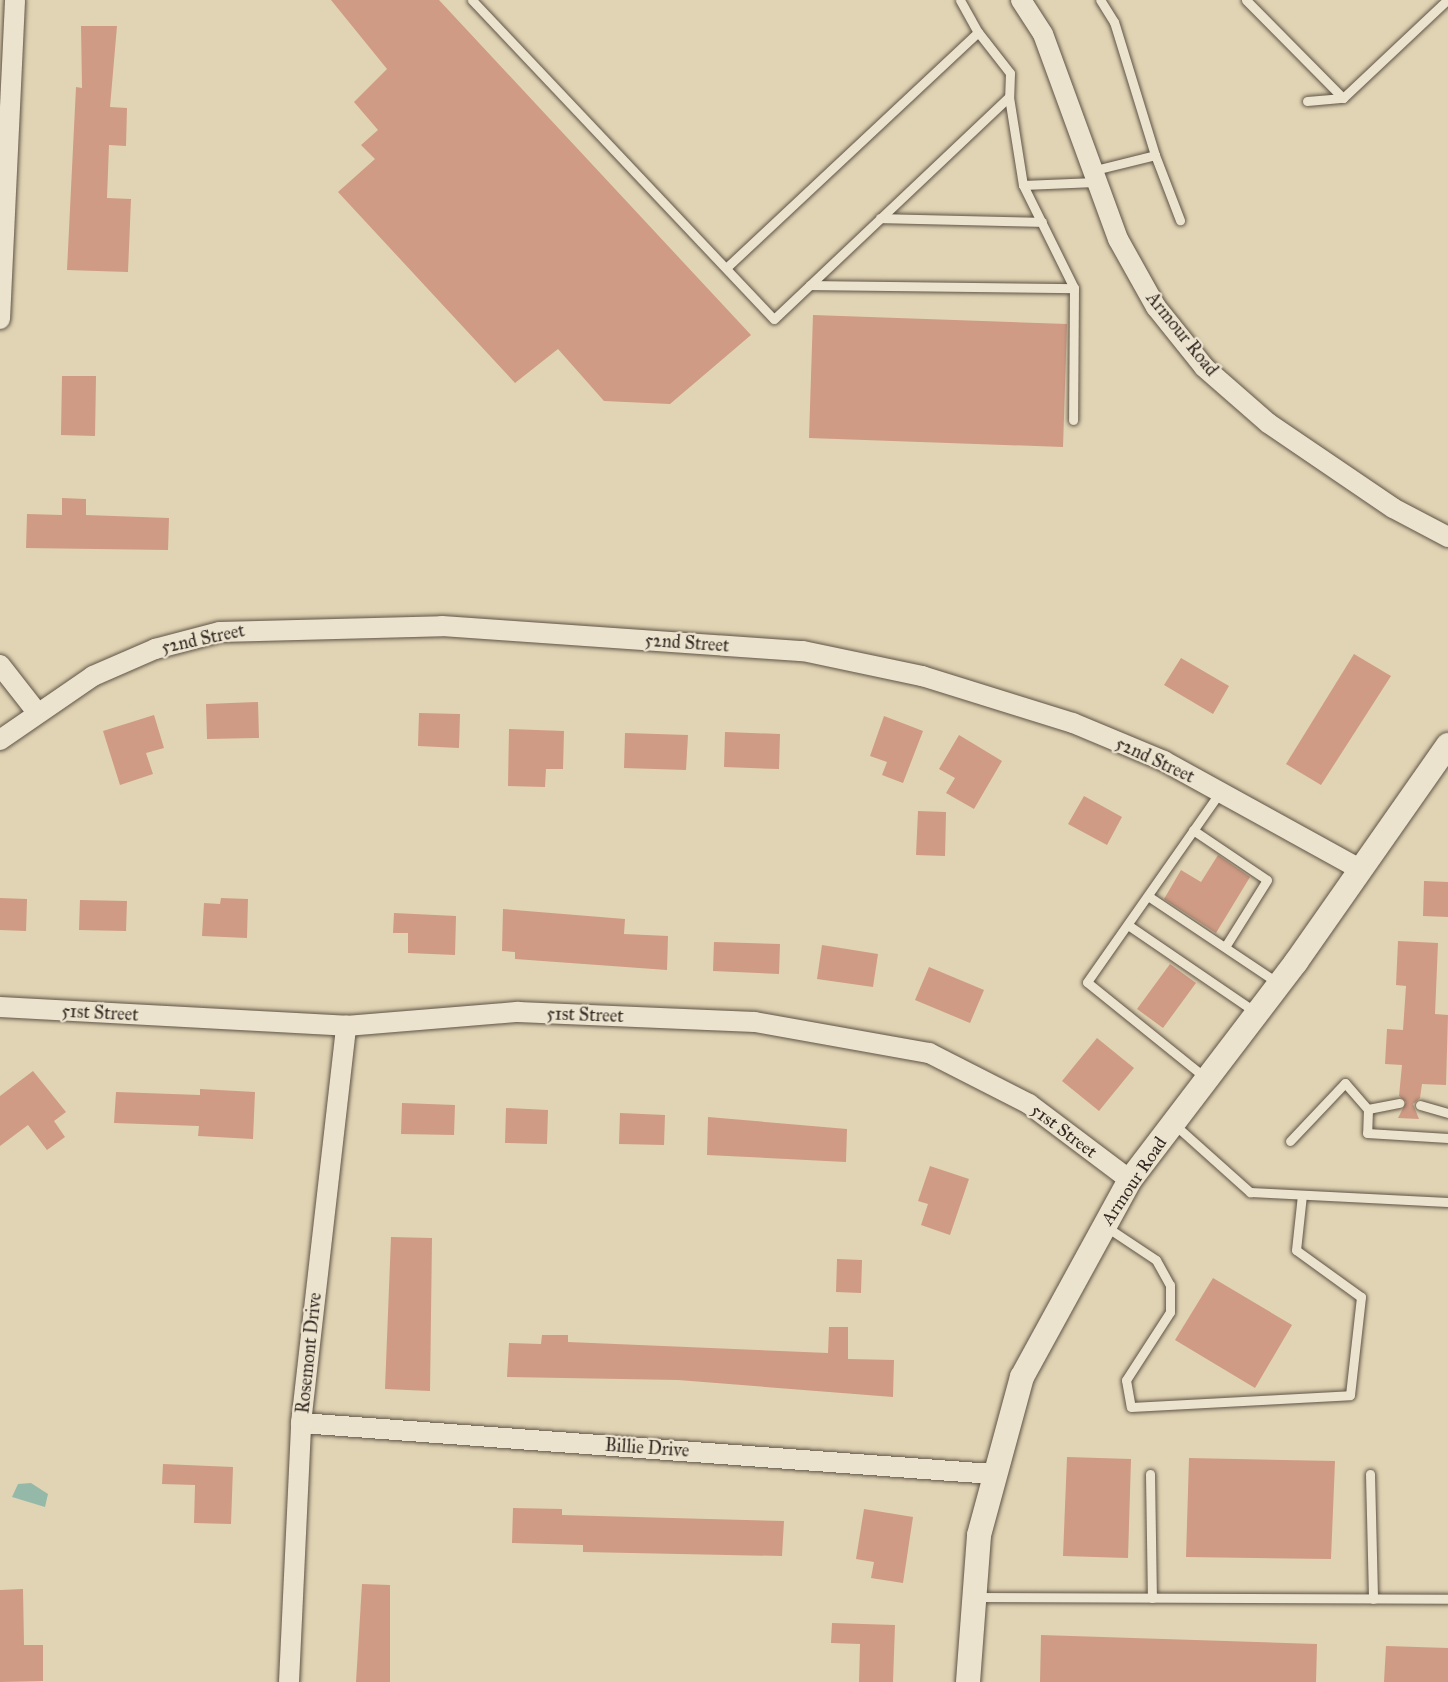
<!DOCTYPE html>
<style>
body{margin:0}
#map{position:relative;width:1448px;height:1682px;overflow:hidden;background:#e1d4b4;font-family:"IM FELL Great Primer",serif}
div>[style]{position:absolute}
.water>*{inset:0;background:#95b9a9}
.building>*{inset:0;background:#cf9b84}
.roads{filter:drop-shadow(0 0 2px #5f5447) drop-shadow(0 0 2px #5f5447)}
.service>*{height:9px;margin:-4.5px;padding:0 4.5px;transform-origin:4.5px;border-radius:4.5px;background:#ece3ce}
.minor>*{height:20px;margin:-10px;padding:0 10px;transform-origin:10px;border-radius:10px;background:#ece3ce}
.tertiary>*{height:24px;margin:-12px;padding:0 12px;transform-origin:12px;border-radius:12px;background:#ece3ce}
span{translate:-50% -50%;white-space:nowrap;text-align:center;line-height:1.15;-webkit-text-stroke:4.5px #ece3ce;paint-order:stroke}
.street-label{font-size:18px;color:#342923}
</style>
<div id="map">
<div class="water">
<div style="clip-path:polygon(31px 1483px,48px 1494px,45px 1507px,12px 1497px,18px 1484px)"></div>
</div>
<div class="building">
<div style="clip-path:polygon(331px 0,439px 0,751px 335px,670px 404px,604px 401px,558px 349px,515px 383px,338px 192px,375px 159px,361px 145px,378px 130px,354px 102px,387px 69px)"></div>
<div style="clip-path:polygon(81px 26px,117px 26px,110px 107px,127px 108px,126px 146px,109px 145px,107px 198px,131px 199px,128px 272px,67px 270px,76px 87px,82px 88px)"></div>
<div style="clip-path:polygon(813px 315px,1067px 324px,1063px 447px,809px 438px)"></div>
<div style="clip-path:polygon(62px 376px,96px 376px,95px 436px,61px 435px)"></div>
<div style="clip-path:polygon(62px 498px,86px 499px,86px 515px,169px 518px,168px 550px,26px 548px,27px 514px,62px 515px)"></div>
<div style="clip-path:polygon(1354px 654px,1391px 676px,1321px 785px,1286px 764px)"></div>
<div style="clip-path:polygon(1181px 658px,1229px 686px,1213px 714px,1164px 685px)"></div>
<div style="clip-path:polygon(258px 702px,259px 738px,207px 739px,206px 704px)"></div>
<div style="clip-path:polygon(419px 713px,460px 714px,459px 748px,418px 746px)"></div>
<div style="clip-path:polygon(154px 715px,164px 748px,146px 753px,153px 774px,120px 785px,103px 731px)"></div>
<div style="clip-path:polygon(884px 716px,923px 731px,903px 783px,882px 775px,887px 762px,870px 756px)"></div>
<div style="clip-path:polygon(509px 729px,564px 731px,563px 769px,546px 769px,545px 787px,508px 786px)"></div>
<div style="clip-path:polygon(725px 732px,780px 734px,779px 769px,724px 767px)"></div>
<div style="clip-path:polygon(625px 733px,688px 735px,686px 770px,624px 768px)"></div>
<div style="clip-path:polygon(959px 735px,1002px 761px,974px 809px,946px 793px,955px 778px,939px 769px)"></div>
<div style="clip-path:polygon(1084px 796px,1122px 817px,1107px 845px,1068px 824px)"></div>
<div style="clip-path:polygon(918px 811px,946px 812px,945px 856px,916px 855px)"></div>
<div style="clip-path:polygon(1218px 855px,1250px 877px,1216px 933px,1164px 899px,1181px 870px,1201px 882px)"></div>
<div style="clip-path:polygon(1424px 881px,1448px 882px,1448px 917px,1423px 916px)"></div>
<div style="clip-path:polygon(0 898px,27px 899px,26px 931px,0 930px)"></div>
<div style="clip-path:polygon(221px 898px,248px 899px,247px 938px,202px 936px,204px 903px,220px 904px)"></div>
<div style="clip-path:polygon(80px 900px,127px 901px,126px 931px,79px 930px)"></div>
<div style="clip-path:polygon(503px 909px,625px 919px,624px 934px,668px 936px,667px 970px,515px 959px,515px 952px,502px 951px)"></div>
<div style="clip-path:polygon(394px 913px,456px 916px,455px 955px,408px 953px,408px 933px,393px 933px)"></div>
<div style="clip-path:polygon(1398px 941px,1438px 943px,1435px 1014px,1448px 1015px,1446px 1085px,1422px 1084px,1420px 1098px,1413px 1104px,1419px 1119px,1398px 1118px,1406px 1102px,1399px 1096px,1402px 1065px,1385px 1064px,1387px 1029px,1403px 1030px,1406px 986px,1396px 985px)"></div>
<div style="clip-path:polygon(714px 942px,780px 944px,779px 974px,713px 971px)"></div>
<div style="clip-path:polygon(822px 945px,878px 954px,873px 987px,817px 979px)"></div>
<div style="clip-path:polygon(1170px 964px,1196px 983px,1163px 1028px,1137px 1009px)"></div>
<div style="clip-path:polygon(929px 967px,984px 990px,970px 1023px,915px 1000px)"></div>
<div style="clip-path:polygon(1097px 1038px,1134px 1068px,1099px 1111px,1062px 1081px)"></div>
<div style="clip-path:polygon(33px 1071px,66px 1112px,54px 1121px,65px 1137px,47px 1150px,28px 1125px,0 1146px,0 1096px)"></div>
<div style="clip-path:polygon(200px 1089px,255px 1092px,253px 1139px,198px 1136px,199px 1126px,114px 1123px,116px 1092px,200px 1095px)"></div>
<div style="clip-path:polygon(402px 1103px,455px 1105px,454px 1135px,401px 1134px)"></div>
<div style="clip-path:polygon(506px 1108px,548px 1110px,547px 1144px,505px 1143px)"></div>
<div style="clip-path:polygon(620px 1113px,665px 1115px,664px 1145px,619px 1144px)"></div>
<div style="clip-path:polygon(708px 1117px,847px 1129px,846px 1162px,707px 1155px)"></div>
<div style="clip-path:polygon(930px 1166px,969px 1179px,950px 1235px,921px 1225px,928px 1204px,918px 1201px)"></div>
<div style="clip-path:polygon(391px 1237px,432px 1238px,430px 1391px,385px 1389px)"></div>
<div style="clip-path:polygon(837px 1259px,862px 1260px,861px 1293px,836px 1292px)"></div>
<div style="clip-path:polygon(1213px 1278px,1292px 1325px,1255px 1388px,1175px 1340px)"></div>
<div style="clip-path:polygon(829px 1327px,848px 1327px,848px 1359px,894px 1360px,893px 1397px,678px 1380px,507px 1377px,509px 1343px,541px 1344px,542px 1335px,568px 1335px,568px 1342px,828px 1353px)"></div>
<div style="clip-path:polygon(1067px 1457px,1131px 1459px,1128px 1558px,1063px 1556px)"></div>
<div style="clip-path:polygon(1189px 1458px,1335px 1461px,1331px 1559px,1186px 1557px)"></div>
<div style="clip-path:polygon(163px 1464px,233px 1467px,231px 1524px,194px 1523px,195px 1485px,162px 1484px)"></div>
<div style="clip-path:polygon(513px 1508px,562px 1509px,562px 1515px,784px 1521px,782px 1556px,583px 1552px,583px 1545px,512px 1543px)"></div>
<div style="clip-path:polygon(864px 1509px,913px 1517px,903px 1583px,871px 1578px,874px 1562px,856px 1559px)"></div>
<div style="clip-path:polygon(362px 1584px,390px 1585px,390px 1682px,356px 1682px)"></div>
<div style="clip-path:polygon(23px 1589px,24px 1645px,43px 1645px,43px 1681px,0 1682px,0 1590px)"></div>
<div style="clip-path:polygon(832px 1623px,895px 1625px,893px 1682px,859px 1682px,860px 1644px,831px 1643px)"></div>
<div style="clip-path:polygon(1041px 1635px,1317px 1644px,1316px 1682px,1040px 1682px)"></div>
<div style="clip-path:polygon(1386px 1646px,1448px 1648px,1448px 1682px,1384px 1682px)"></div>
</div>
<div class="roads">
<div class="service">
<div style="left:472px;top:0;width:439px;rotate:46.6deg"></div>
<div style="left:774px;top:319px;width:323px;rotate:-43.4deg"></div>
<div style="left:1009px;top:97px;width:89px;rotate:81deg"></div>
<div style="left:1023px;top:185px;width:72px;rotate:-2.4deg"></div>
<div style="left:960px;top:0;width:37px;rotate:61deg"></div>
<div style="left:1246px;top:0;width:138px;rotate:45.3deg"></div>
<div style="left:1307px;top:101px;width:36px;rotate:-5deg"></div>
<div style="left:1343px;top:98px;width:143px;rotate:-43.3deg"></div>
<div style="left:1155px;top:155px;width:70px;rotate:69deg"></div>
<div style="left:1091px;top:171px;width:66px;rotate:-14deg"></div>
<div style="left:1155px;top:155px;width:139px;rotate:-107.1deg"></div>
<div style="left:1114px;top:22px;width:26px;rotate:-122deg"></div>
<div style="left:1023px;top:185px;width:115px;rotate:63.7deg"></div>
<div style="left:880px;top:218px;width:162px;rotate:1.4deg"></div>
<div style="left:726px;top:268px;width:345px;rotate:-43.1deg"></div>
<div style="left:978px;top:32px;width:52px;rotate:52deg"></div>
<div style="left:1010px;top:73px;width:24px;rotate:92deg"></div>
<div style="left:810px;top:285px;width:264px;rotate:0.7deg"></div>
<div style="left:1074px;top:288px;width:132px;rotate:90.4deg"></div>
<div style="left:1193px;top:830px;width:89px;rotate:34deg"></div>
<div style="left:1267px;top:880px;width:79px;rotate:122.1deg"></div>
<div style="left:1148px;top:896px;width:156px;rotate:33.8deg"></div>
<div style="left:1128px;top:925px;width:156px;rotate:34.3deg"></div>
<div style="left:1207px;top:1079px;width:154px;rotate:-141.1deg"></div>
<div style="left:1087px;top:982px;width:232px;rotate:-55deg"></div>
<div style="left:1420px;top:1105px;width:29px;rotate:16deg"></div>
<div style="left:1368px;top:1109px;width:32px;rotate:-11deg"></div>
<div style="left:1175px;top:1125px;width:101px;rotate:41.8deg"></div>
<div style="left:1250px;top:1192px;width:198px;rotate:2.9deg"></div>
<div style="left:1290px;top:1141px;width:80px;rotate:-46.5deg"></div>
<div style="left:1345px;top:1083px;width:35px;rotate:49deg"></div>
<div style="left:1368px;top:1109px;width:24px;rotate:92deg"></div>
<div style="left:1367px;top:1133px;width:81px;rotate:3.5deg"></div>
<div style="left:1105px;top:1226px;width:61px;rotate:33.7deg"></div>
<div style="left:1156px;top:1260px;width:29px;rotate:61deg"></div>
<div style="left:1170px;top:1285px;width:27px;rotate:90deg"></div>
<div style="left:1170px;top:1312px;width:81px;rotate:122.9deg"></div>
<div style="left:1126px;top:1380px;width:27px;rotate:80deg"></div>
<div style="left:1131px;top:1407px;width:219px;rotate:-3.1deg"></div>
<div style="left:1350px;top:1395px;width:99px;rotate:-83.6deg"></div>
<div style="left:1361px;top:1297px;width:80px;rotate:-144.1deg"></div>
<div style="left:1296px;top:1250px;width:55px;rotate:-83.8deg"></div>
<div style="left:1150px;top:1474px;width:124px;rotate:89.1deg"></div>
<div style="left:1370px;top:1474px;width:125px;rotate:88.6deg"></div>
<div style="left:977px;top:1597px;width:471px;rotate:0.2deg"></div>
</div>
<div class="minor">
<div style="left:1021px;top:0;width:40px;rotate:57.1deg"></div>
<div style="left:1043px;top:34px;width:218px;rotate:69.9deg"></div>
<div style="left:1118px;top:239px;width:78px;rotate:60.8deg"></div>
<div style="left:1156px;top:307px;width:77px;rotate:51.3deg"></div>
<div style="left:1204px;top:367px;width:85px;rotate:41.2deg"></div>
<div style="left:1268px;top:423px;width:151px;rotate:34.2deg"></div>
<div style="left:1393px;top:508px;width:62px;rotate:27.8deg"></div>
<div style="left:0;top:319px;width:319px;rotate:-87.3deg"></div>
<div style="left:0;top:665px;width:58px;rotate:52deg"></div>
<div style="left:0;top:740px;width:113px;rotate:-34.5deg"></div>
<div style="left:93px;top:676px;width:68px;rotate:-23.5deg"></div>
<div style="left:155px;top:649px;width:67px;rotate:-14.7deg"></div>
<div style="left:220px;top:632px;width:222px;rotate:-1.5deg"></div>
<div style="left:442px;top:626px;width:362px;rotate:4deg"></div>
<div style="left:803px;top:651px;width:122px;rotate:11.9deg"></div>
<div style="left:922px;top:676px;width:158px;rotate:17.3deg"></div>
<div style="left:1073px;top:723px;width:99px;rotate:22.7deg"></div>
<div style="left:1164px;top:761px;width:222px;rotate:28.9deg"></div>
<div style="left:0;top:1007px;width:347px;rotate:3.1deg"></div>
<div style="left:346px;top:1026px;width:173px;rotate:-4.7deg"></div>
<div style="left:518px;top:1012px;width:237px;rotate:2.4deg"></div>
<div style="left:755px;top:1022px;width:177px;rotate:10.1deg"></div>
<div style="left:929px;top:1053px;width:112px;rotate:27deg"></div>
<div style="left:1029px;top:1104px;width:126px;rotate:37deg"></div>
<div style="left:301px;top:1423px;width:693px;rotate:4.22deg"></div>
<div style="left:289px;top:1682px;width:259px;rotate:-87.3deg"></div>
<div style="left:301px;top:1423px;width:400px;rotate:-83.5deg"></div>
</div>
<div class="tertiary">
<div style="left:968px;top:1682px;width:147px;rotate:-85.7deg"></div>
<div style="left:979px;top:1535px;width:164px;rotate:-74.8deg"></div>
<div style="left:1022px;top:1377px;width:225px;rotate:-61.3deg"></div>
<div style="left:1130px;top:1180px;width:274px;rotate:-52.7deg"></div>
<div style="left:1296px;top:962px;width:265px;rotate:-55deg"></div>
</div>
</div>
<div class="street-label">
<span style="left:1182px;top:334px;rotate:51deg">Armour Road</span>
<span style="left:203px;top:639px;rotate:-12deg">52nd Street</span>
<span style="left:687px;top:643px;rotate:4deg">52nd Street</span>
<span style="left:1155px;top:760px;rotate:25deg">52nd Street</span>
<span style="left:100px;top:1013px;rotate:3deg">51st Street</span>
<span style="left:585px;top:1015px;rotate:2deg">51st Street</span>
<span style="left:1064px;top:1131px;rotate:37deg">51st Street</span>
<span style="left:1134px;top:1181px;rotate:-56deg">Armour Road</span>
<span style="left:309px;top:1353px;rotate:-84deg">Rosemont Drive</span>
<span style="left:647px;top:1448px;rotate:4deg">Billie Drive</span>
</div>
</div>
